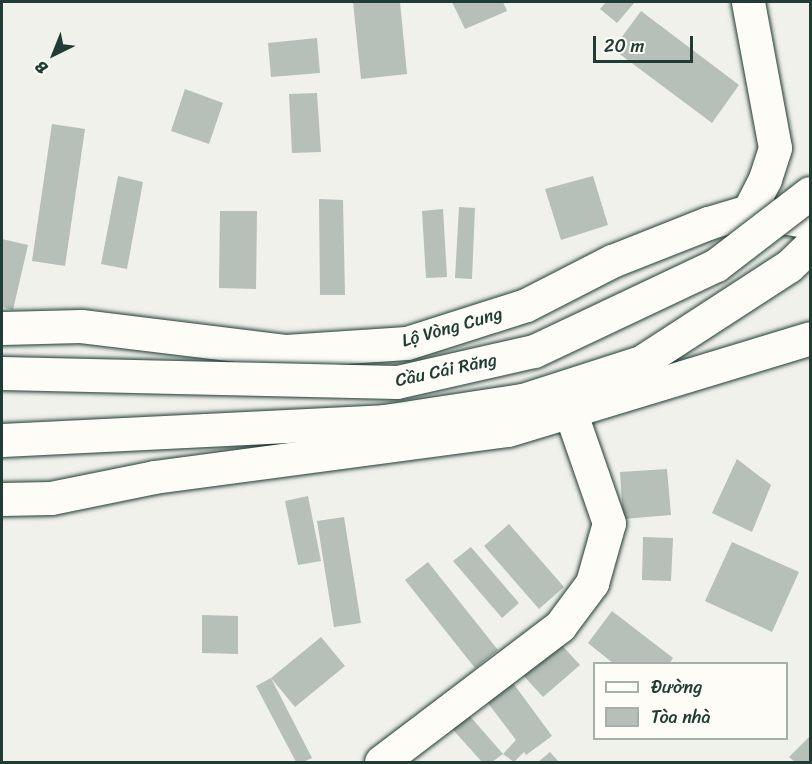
<!DOCTYPE html>
<meta charset="utf-8">
<style>
body{margin:0}
#map{position:relative;width:812px;height:764px;overflow:hidden;background:#f0f1eb;font-family:Sriracha,sans-serif}
div>[style]{position:absolute}
.building>*{inset:0;background:#b6bfb8}
.roads{filter:drop-shadow(0 0 2px #1f3d34) drop-shadow(0 0 2px #1f3d34)}
.minor>*{height:33px;margin:-16.5px;padding:0 16.5px;transform-origin:16.5px;border-radius:16.5px;background:#fdfcf7}
.major>*{height:33px;margin:-16.5px;padding:0 16.5px;transform-origin:16.5px;border-radius:16.5px;background:#fdfcf7}
.highway>*{height:33px;margin:-16.5px;padding:0 16.5px;transform-origin:16.5px;border-radius:16.5px;background:#fdfcf7}
.bridges{filter:drop-shadow(0 0 2px #1f3d34) drop-shadow(0 0 2px #1f3d34)}
.highway-bridge>*{height:33px;margin:-16.5px;padding:0 16.5px;transform-origin:16.5px;border-radius:16.5px;background:#fdfcf7}
span{translate:-50% -50%;white-space:nowrap;text-align:center;line-height:1.15;-webkit-text-stroke:6px #fdfcf7;paint-order:stroke}
.street-label{font-size:18px;color:#1f3d34}
.frame{position:absolute;inset:0;border:3px solid #1f3d34;pointer-events:none}
.legend{position:absolute;left:593px;top:662px;width:195px;height:78px;box-sizing:border-box;background:#fdfcf7;border:2px solid #a4b0a9;margin:0;padding:8px 10px;list-style:none;font-size:18px;color:#1f3d34}
.legend li{display:flex;align-items:center;gap:12px;height:30px}
.legend b{width:30px;border:2px solid #a4b0a9}
.north{position:absolute;left:24px;top:24px;width:60px;height:60px;-webkit-text-stroke:4px #fdfcf7;paint-order:stroke;rotate:223deg;font-size:16px;font-weight:700;line-height:24px;text-align:center;color:#1f3d34}
.north::after{content:'';display:block;margin:auto;width:21px;height:27px;background:#1f3d34;clip-path:polygon(50% 0,100% 100%,50% 72%,0 100%)}
.scale{position:absolute;left:593px;top:36px;width:100px;height:27px;box-sizing:border-box;border:3px solid #1f3d34;border-top:0;padding-left:8px;font-size:18px;line-height:21px;white-space:nowrap;color:#1f3d34;-webkit-text-stroke:4px #fdfcf7;paint-order:stroke}
</style>
<div id="map">
<div class="building">
<div style="clip-path:polygon(353px 2px,400px 2px,407px 74px,361px 79px)"></div>
<div style="clip-path:polygon(452px 2px,503px 2px,507px 11px,465px 29px)"></div>
<div style="clip-path:polygon(606px 2px,635px 2px,617px 23px,600px 9px)"></div>
<div style="clip-path:polygon(641px 11px,739px 85px,712px 123px,613px 49px)"></div>
<div style="clip-path:polygon(317px 38px,320px 73px,271px 77px,268px 43px)"></div>
<div style="clip-path:polygon(185px 89px,223px 103px,209px 144px,171px 131px)"></div>
<div style="clip-path:polygon(317px 93px,321px 152px,292px 153px,289px 94px)"></div>
<div style="clip-path:polygon(52px 124px,85px 129px,65px 266px,32px 261px)"></div>
<div style="clip-path:polygon(118px 176px,143px 182px,127px 269px,101px 264px)"></div>
<div style="clip-path:polygon(593px 176px,608px 225px,561px 240px,545px 189px)"></div>
<div style="clip-path:polygon(319px 199px,343px 200px,345px 295px,320px 295px)"></div>
<div style="clip-path:polygon(459px 207px,475px 208px,472px 279px,455px 278px)"></div>
<div style="clip-path:polygon(443px 209px,447px 277px,426px 278px,422px 211px)"></div>
<div style="clip-path:polygon(220px 211px,257px 211px,256px 289px,219px 288px)"></div>
<div style="clip-path:polygon(2px 239px,28px 245px,13px 310px,2px 307px)"></div>
<div style="clip-path:polygon(737px 459px,771px 485px,752px 532px,712px 513px)"></div>
<div style="clip-path:polygon(667px 469px,671px 515px,623px 519px,620px 472px)"></div>
<div style="clip-path:polygon(308px 496px,321px 561px,298px 565px,285px 501px)"></div>
<div style="clip-path:polygon(344px 517px,361px 623px,334px 627px,317px 521px)"></div>
<div style="clip-path:polygon(509px 524px,564px 587px,539px 609px,484px 546px)"></div>
<div style="clip-path:polygon(643px 537px,673px 538px,671px 581px,642px 580px)"></div>
<div style="clip-path:polygon(732px 542px,799px 572px,772px 632px,705px 601px)"></div>
<div style="clip-path:polygon(471px 547px,519px 603px,502px 618px,453px 561px)"></div>
<div style="clip-path:polygon(428px 562px,498px 650px,475px 668px,405px 580px)"></div>
<div style="clip-path:polygon(612px 611px,673px 658px,669px 664px,614px 664px,588px 643px)"></div>
<div style="clip-path:polygon(202px 615px,238px 616px,238px 654px,202px 653px)"></div>
<div style="clip-path:polygon(321px 637px,345px 666px,295px 707px,271px 678px)"></div>
<div style="clip-path:polygon(558px 641px,580px 665px,543px 697px,522px 674px)"></div>
<div style="clip-path:polygon(507px 675px,552px 736px,526px 755px,524px 752px,514px 762px,503px 754px,516px 740px,481px 694px)"></div>
<div style="clip-path:polygon(271px 678px,312px 758px,303px 762px,296px 762px,256px 686px)"></div>
<div style="clip-path:polygon(462px 707px,503px 754px,492px 762px,482px 762px,447px 723px)"></div>
<div style="clip-path:polygon(810px 736px,810px 762px,795px 762px,789px 757px)"></div>
<div style="clip-path:polygon(550px 752px,559px 762px,538px 762px)"></div>
</div>
<div class="roads">
<div class="minor">
<div style="left:748px;top:2px;width:148px;rotate:79.5deg"></div>
<div style="left:775px;top:148px;width:33px;rotate:108deg"></div>
<div style="left:765px;top:179px;width:36px;rotate:117deg"></div>
<div style="left:381px;top:762px;width:225px;rotate:-37.2deg"></div>
<div style="left:560px;top:626px;width:54px;rotate:-53.3deg"></div>
<div style="left:592px;top:583px;width:62px;rotate:-74.2deg"></div>
<div style="left:609px;top:523px;width:119px;rotate:-109.2deg"></div>
</div>
<div class="major">
<div style="left:2px;top:328px;width:79px;rotate:-1.5deg"></div>
<div style="left:81px;top:326px;width:207px;rotate:7deg"></div>
<div style="left:286px;top:351px;width:121px;rotate:-3.8deg"></div>
<div style="left:407px;top:343px;width:125px;rotate:-17.7deg"></div>
<div style="left:526px;top:305px;width:97px;rotate:-27.1deg"></div>
<div style="left:612px;top:261px;width:103px;rotate:-21.6deg"></div>
<div style="left:708px;top:223px;width:43px;rotate:-16.3deg"></div>
<div style="left:749px;top:211px;width:62px;rotate:10.2deg"></div>
<div style="left:2px;top:499px;width:49px;rotate:-1.2deg"></div>
<div style="left:51px;top:498px;width:105px;rotate:-11.5deg"></div>
<div style="left:154px;top:477px;width:357px;rotate:-7.6deg"></div>
<div style="left:508px;top:430px;width:316px;rotate:-16.9deg"></div>
</div>
<div class="highway">
<div style="left:2px;top:440px;width:382px;rotate:-2.8deg"></div>
<div style="left:384px;top:421px;width:141px;rotate:-8.6deg"></div>
<div style="left:523px;top:400px;width:124px;rotate:-17.9deg"></div>
<div style="left:641px;top:362px;width:176px;rotate:-33deg"></div>
<div style="left:789px;top:266px;width:29px;rotate:-44deg"></div>
</div>
</div>
<div class="bridges">
<div class="highway-bridge">
<div style="left:2px;top:373px;width:395px;rotate:1.3deg"></div>
<div style="left:397px;top:382px;width:140px;rotate:-12.8deg"></div>
<div style="left:534px;top:351px;width:201px;rotate:-25.3deg"></div>
<div style="left:716px;top:265px;width:118px;rotate:-37.5deg"></div>
</div>
</div>
<div class="street-label">
<span style="left:452px;top:327px;rotate:-16deg">Lộ Vòng Cung</span>
<span style="left:446px;top:370px;rotate:-12deg">Cầu Cái Răng</span>
</div>
<div class="frame"></div>
<ul class="legend">
<li><b style="height:8px;background:#fdfcf7"></b>Đường</li>
<li><b style="height:16px;background:#b6bfb8"></b>Tòa nhà</li>
</ul>
<div class="north">B</div>
<div class="scale">20 m</div>
</div>
